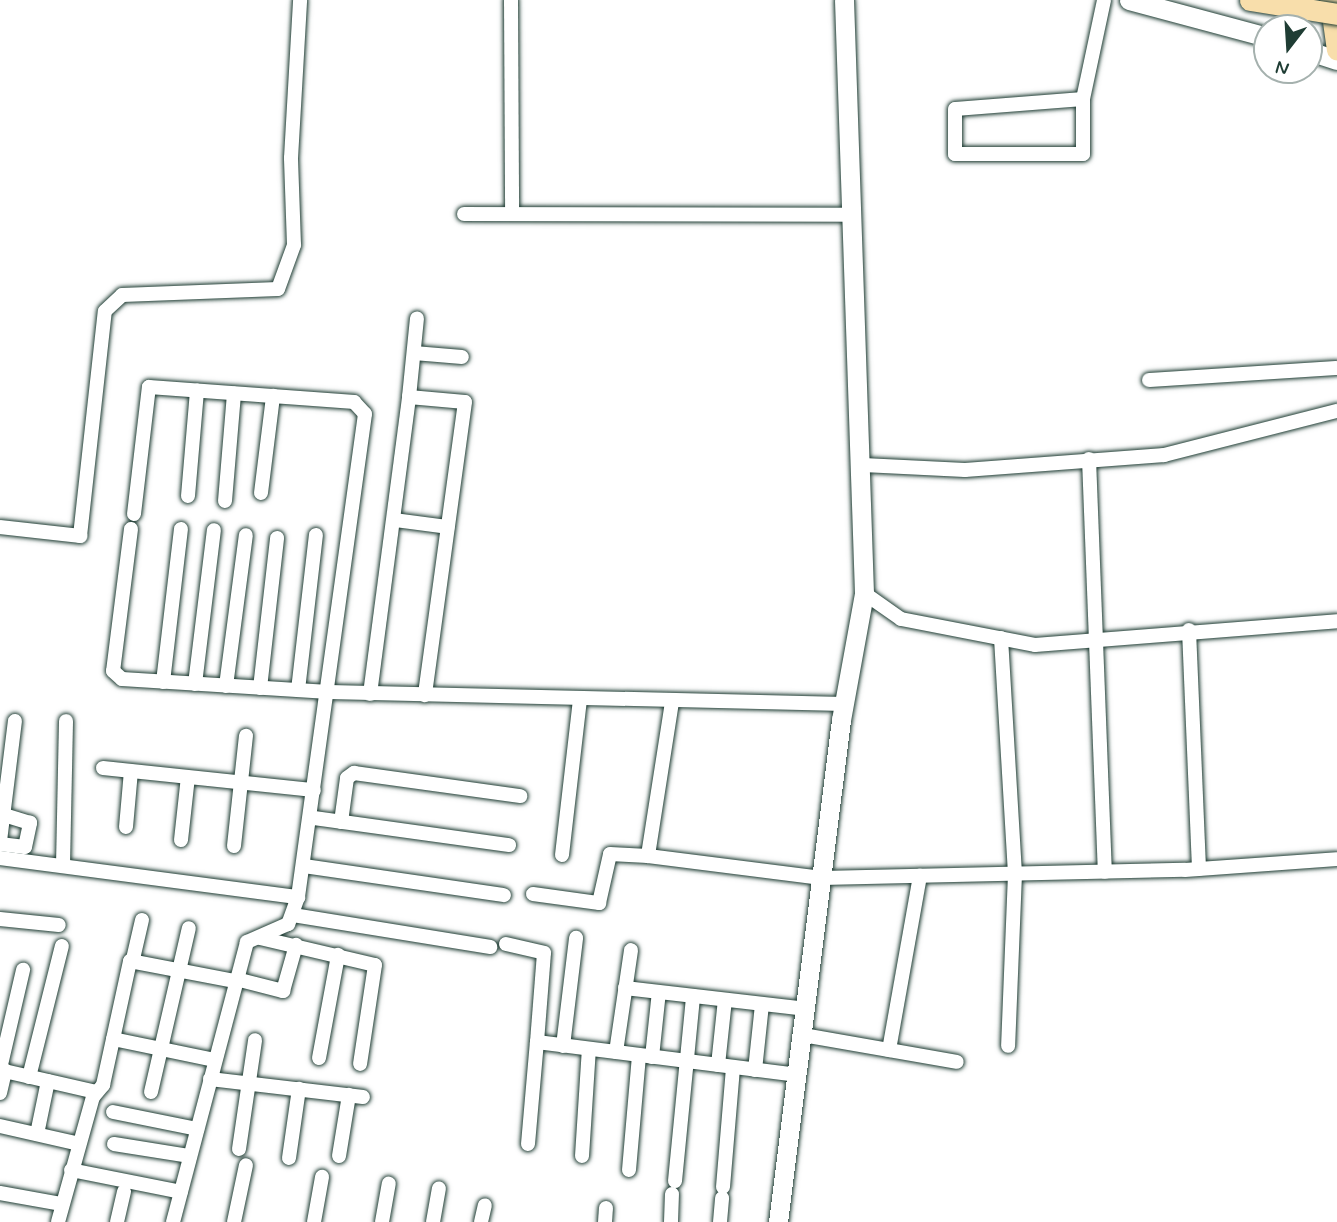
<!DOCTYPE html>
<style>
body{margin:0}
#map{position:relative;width:1337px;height:1222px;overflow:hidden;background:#fff;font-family:Mynerve,sans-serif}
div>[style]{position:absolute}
.roads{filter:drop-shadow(0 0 2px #1f3d34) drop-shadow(0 0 2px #1f3d34)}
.street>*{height:14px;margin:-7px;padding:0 7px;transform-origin:7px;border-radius:7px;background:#fff}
.secondary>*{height:19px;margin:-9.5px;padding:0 9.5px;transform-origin:9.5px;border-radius:9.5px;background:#fff}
.primary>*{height:21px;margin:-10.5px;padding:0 10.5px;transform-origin:10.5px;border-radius:10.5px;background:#f8deab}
.bridges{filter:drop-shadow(0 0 2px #1f3d34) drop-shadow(0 0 2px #1f3d34)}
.primary-bridge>*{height:21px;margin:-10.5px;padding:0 10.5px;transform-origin:10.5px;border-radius:10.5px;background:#f8deab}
span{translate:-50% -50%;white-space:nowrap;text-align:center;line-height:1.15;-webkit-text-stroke:7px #fff;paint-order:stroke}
.north{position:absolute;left:1253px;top:14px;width:70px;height:70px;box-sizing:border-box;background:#fff;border:2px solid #a5b1ae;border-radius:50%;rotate:197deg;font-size:19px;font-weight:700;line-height:28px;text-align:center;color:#1f3d34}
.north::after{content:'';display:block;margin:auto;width:24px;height:32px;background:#1f3d34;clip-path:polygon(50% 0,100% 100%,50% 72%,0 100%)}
</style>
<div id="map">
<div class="roads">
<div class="street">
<div style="left:511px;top:0;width:214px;rotate:89.7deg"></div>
<div style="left:1083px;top:99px;width:128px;rotate:175.5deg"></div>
<div style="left:955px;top:109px;width:45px;rotate:90deg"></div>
<div style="left:955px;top:154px;width:128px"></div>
<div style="left:1083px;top:154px;width:55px;rotate:-90deg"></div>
<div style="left:1083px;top:99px;width:101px;rotate:-78deg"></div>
<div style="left:464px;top:214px;width:390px;rotate:0.1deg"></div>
<div style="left:414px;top:353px;width:48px;rotate:4.8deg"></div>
<div style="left:1149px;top:380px;width:188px;rotate:-3.7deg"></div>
<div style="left:409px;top:397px;width:79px;rotate:-84.2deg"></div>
<div style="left:1089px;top:459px;width:413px;rotate:87.8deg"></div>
<div style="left:863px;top:465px;width:102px;rotate:2.8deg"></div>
<div style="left:965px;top:470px;width:200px;rotate:-4.3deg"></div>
<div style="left:1164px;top:455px;width:179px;rotate:-14.3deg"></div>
<div style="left:261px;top:493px;width:98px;rotate:-82.9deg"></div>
<div style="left:188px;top:496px;width:106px;rotate:-85.1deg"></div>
<div style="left:225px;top:501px;width:108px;rotate:-85.2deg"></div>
<div style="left:134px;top:514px;width:128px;rotate:-83.3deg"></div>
<div style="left:149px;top:387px;width:206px;rotate:4.2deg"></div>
<div style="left:354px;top:402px;width:16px;rotate:47deg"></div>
<div style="left:365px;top:414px;width:488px;rotate:97.9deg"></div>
<div style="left:298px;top:897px;width:29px;rotate:110deg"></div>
<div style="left:288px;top:924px;width:45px;rotate:156.3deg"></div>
<div style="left:247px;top:942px;width:290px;rotate:104.8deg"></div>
<div style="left:395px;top:520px;width:53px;rotate:7.5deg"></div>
<div style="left:0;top:527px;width:81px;rotate:6.4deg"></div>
<div style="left:80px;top:536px;width:226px;rotate:-83.7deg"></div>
<div style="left:105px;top:311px;width:23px;rotate:-43deg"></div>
<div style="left:122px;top:295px;width:156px;rotate:-2.2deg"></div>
<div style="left:278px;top:289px;width:47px;rotate:-70deg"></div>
<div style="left:294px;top:245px;width:87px;rotate:-92deg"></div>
<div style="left:291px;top:158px;width:158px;rotate:-86.7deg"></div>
<div style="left:131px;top:529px;width:143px;rotate:97.2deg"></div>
<div style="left:113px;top:671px;width:12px;rotate:42deg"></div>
<div style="left:122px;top:679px;width:207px;rotate:3.6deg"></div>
<div style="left:329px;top:692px;width:515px;rotate:1.33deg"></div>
<div style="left:864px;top:593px;width:45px;rotate:35.1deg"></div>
<div style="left:901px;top:619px;width:136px;rotate:11deg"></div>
<div style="left:1035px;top:645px;width:303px;rotate:-4.5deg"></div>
<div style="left:1189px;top:630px;width:239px;rotate:87.6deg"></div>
<div style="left:1001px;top:638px;width:236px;rotate:86.6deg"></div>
<div style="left:1015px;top:874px;width:172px;rotate:92.3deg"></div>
<div style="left:163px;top:682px;width:154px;rotate:-83.3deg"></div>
<div style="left:195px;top:684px;width:155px;rotate:-83deg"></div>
<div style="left:226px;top:686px;width:152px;rotate:-82.5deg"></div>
<div style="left:260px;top:688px;width:151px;rotate:-83.5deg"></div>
<div style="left:298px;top:690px;width:156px;rotate:-83.4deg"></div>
<div style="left:370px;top:694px;width:300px;rotate:-82.5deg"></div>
<div style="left:409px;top:397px;width:56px;rotate:5.1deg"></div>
<div style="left:465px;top:402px;width:296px;rotate:97.8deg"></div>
<div style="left:672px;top:702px;width:156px;rotate:98.9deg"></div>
<div style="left:648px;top:856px;width:175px;rotate:7.2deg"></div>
<div style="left:822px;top:878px;width:363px;rotate:-1.3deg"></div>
<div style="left:1185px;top:870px;width:152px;rotate:-4.1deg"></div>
<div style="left:103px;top:768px;width:212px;rotate:6deg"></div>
<div style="left:314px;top:818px;width:197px;rotate:7.9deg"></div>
<div style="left:341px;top:822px;width:44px;rotate:-82.2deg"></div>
<div style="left:347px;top:778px;width:9px;rotate:-36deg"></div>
<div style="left:354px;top:773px;width:168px;rotate:7.9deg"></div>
<div style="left:126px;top:827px;width:56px;rotate:-84.9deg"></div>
<div style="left:181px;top:840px;width:63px;rotate:-83.7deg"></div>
<div style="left:0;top:841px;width:121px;rotate:-82.9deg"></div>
<div style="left:0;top:844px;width:25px;rotate:7deg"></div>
<div style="left:25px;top:847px;width:25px;rotate:-78deg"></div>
<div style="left:30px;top:823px;width:28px;rotate:-163deg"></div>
<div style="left:234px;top:846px;width:111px;rotate:-83.8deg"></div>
<div style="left:562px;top:855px;width:156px;rotate:-83.4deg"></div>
<div style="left:0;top:858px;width:301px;rotate:7.5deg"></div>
<div style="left:63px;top:865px;width:144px;rotate:-88.8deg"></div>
<div style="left:304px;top:866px;width:202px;rotate:8.3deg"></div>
<div style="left:533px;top:894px;width:67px;rotate:7.8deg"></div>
<div style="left:599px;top:903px;width:50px;rotate:-77.3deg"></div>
<div style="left:610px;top:854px;width:38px;rotate:3deg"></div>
<div style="left:293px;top:915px;width:200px;rotate:9.2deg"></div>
<div style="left:0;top:919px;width:59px;rotate:5.8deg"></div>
<div style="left:260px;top:938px;width:118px;rotate:13.2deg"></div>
<div style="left:375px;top:965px;width:100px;rotate:98.6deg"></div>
<div style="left:506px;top:944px;width:39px;rotate:13deg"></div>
<div style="left:544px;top:953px;width:89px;rotate:94.5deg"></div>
<div style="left:537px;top:1042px;width:263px;rotate:7.2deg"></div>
<div style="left:133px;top:959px;width:40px;rotate:-77deg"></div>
<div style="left:236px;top:979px;width:49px;rotate:14.3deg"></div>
<div style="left:283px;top:991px;width:48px;rotate:-74.2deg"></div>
<div style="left:625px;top:988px;width:183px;rotate:6.6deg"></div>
<div style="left:803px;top:1035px;width:156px;rotate:9.9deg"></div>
<div style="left:113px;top:1039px;width:103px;rotate:11.7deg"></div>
<div style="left:563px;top:1046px;width:109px;rotate:-83.1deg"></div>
<div style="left:889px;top:1050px;width:177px;rotate:-79.9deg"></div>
<div style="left:616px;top:1052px;width:103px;rotate:-81.6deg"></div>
<div style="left:652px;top:1057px;width:65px;rotate:-83.9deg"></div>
<div style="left:319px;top:1058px;width:105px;rotate:-79.5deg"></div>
<div style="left:718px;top:1065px;width:65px;rotate:-83.9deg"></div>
<div style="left:0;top:1069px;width:102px;rotate:-76.9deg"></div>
<div style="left:0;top:1070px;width:98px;rotate:12.9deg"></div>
<div style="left:755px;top:1070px;width:66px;rotate:-83.9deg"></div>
<div style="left:29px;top:1077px;width:135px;rotate:-75.9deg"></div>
<div style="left:210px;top:1079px;width:154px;rotate:6.7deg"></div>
<div style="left:151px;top:1092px;width:168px;rotate:-77deg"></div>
<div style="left:0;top:1093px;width:23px;rotate:-77deg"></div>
<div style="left:113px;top:1112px;width:86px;rotate:11.4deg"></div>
<div style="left:0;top:1126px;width:81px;rotate:12.8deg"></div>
<div style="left:37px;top:1134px;width:54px;rotate:-78.3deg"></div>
<div style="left:114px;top:1144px;width:77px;rotate:9deg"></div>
<div style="left:528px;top:1144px;width:102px;rotate:-85deg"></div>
<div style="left:239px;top:1149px;width:110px;rotate:-81.6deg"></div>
<div style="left:339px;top:1156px;width:62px;rotate:-80.7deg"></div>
<div style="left:582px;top:1156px;width:107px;rotate:-86.3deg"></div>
<div style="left:289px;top:1158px;width:70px;rotate:-81.8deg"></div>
<div style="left:71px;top:1170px;width:112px;rotate:11.3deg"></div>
<div style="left:629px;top:1170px;width:115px;rotate:-85deg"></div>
<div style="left:675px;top:1181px;width:186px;rotate:-84.4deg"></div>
<div style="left:723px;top:1187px;width:120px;rotate:-85.2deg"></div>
<div style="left:0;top:1193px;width:63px;rotate:10.1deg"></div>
<div style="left:58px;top:1222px;width:130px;rotate:-74.4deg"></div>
<div style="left:93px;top:1097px;width:16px;rotate:-50deg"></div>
<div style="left:103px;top:1085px;width:127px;rotate:-77.7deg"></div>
<div style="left:130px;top:961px;width:107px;rotate:10.8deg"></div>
<div style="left:117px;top:1222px;width:31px;rotate:-77deg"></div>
<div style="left:234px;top:1222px;width:58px;rotate:-78.1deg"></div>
<div style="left:314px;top:1222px;width:46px;rotate:-79.9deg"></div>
<div style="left:382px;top:1222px;width:39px;rotate:-80deg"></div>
<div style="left:433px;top:1222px;width:34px;rotate:-80deg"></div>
<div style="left:481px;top:1222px;width:17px;rotate:-77deg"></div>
<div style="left:605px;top:1222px;width:14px;rotate:-86deg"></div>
<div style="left:671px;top:1222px;width:28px;rotate:-88deg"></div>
<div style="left:720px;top:1222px;width:24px;rotate:-85deg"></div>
</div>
<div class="secondary">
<div style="left:1129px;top:0;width:143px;rotate:15deg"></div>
<div style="left:1309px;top:51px;width:29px;rotate:18deg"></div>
<div style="left:778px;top:1222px;width:506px;rotate:-82.85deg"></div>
<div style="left:841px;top:720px;width:129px;rotate:-79.7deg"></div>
<div style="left:864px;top:593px;width:593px;rotate:-91.93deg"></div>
</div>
<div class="primary">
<div style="left:1330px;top:0;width:50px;rotate:82deg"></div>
</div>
</div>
<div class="bridges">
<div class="primary-bridge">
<div style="left:1250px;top:0;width:88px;rotate:9.1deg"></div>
</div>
</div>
<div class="north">N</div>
</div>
